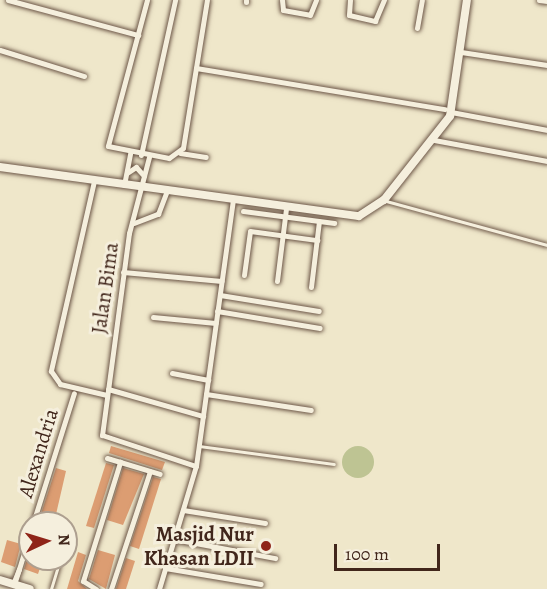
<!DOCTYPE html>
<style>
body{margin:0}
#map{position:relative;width:547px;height:589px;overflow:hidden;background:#efe7ca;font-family:Alegreya,serif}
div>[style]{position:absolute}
.green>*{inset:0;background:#bec493}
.round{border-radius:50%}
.building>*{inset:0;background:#dc9d72}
.roads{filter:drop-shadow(0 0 2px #6c5647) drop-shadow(0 0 2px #6c5647)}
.lane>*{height:3px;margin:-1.5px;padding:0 1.5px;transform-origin:1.5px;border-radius:1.5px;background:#f5efdd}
.street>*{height:5px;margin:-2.5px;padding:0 2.5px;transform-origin:2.5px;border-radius:2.5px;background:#f5efdd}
.secondary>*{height:8px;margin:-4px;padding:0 4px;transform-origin:4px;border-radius:4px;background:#f5efdd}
.dots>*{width:16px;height:16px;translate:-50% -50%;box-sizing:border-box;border:3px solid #f5efdd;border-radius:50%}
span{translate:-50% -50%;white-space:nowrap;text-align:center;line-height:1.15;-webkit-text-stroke:6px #f5efdd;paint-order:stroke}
.street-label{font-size:21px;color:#41261b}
.poi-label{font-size:21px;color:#41261b;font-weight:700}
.right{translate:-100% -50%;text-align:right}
.north{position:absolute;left:18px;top:511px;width:60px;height:60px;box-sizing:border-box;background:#f5efdd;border:2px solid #ad9f8f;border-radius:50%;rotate:86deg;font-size:16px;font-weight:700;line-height:24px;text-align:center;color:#41261b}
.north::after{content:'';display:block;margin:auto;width:21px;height:27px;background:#8f2418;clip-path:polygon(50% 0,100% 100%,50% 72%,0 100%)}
.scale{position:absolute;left:334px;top:544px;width:106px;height:27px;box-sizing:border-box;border:3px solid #41261b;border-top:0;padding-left:8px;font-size:18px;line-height:21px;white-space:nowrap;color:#41261b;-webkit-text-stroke:4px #f5efdd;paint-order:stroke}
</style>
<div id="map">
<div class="green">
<div class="round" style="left:342px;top:446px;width:32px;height:32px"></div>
</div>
<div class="building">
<div style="clip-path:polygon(111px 446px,165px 462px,162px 470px,109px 453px)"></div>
<div style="clip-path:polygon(106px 463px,114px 465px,94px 528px,86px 526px)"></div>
<div style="clip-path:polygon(56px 468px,66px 471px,54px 523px,38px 523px)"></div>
<div style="clip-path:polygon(123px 468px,144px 474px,123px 525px,107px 520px)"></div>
<div style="clip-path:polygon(153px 477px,161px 479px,139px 549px,130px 546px)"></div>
<div style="clip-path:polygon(7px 540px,21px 544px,15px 567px,1px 562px)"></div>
<div style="clip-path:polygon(30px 549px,30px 559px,43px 559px,38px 574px,24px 569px)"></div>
<div style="clip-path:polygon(98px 550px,115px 555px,106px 589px,89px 579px)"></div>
<div style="clip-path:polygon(78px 552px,86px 555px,78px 581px,87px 589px,67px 589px)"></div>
<div style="clip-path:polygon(126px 558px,135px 561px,126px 589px,116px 589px)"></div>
</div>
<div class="roads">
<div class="lane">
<div style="left:386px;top:201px;width:167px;rotate:15.3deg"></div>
<div style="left:199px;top:446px;width:136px;rotate:7.6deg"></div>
<div style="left:51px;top:589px;width:31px;rotate:-73deg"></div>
</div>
<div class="street">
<div style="left:8px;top:0;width:135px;rotate:15.1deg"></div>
<div style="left:147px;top:0;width:151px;rotate:105deg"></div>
<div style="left:108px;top:146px;width:62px;rotate:11.1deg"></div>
<div style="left:169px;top:158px;width:17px;rotate:-36deg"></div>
<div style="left:183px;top:148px;width:150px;rotate:-80.8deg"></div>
<div style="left:282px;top:0;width:10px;rotate:84deg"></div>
<div style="left:283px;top:10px;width:27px;rotate:10deg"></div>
<div style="left:310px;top:15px;width:16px;rotate:-68deg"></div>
<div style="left:350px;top:0;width:15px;rotate:94deg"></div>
<div style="left:349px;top:15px;width:27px;rotate:13deg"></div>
<div style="left:375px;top:21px;width:23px;rotate:-67deg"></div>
<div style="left:539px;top:0;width:8px;rotate:7deg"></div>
<div style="left:246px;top:2px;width:2px;rotate:-90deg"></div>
<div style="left:417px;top:28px;width:28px;rotate:-80deg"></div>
<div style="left:0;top:50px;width:88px;rotate:17.2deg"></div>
<div style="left:461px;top:52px;width:87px;rotate:8.6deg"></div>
<div style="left:196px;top:68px;width:252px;rotate:9.4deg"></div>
<div style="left:451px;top:112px;width:98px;rotate:10.6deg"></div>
<div style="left:434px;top:140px;width:115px;rotate:10.5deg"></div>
<div style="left:180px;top:153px;width:26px;rotate:9deg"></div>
<div style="left:141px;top:155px;width:159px;rotate:-77.6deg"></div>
<div style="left:149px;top:157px;width:79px;rotate:104.7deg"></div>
<div style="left:129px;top:233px;width:204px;rotate:97.6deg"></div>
<div style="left:102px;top:435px;width:99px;rotate:18.3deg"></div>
<div style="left:127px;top:173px;width:11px;rotate:-34deg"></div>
<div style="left:136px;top:167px;width:12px;rotate:48deg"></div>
<div style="left:94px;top:181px;width:195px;rotate:102.8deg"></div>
<div style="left:51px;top:371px;width:16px;rotate:55deg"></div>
<div style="left:60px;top:384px;width:48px;rotate:13.2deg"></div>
<div style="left:124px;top:185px;width:33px;rotate:-79deg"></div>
<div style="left:243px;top:211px;width:92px;rotate:7.5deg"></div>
<div style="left:134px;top:223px;width:26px;rotate:-21deg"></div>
<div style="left:158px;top:214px;width:25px;rotate:-69deg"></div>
<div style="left:123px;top:272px;width:99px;rotate:5.2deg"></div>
<div style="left:244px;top:275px;width:44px;rotate:-82.2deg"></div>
<div style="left:250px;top:231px;width:68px;rotate:7.7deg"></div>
<div style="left:277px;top:281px;width:73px;rotate:-82.9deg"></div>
<div style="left:311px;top:287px;width:66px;rotate:-83.1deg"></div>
<div style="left:220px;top:295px;width:100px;rotate:9.2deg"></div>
<div style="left:217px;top:311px;width:104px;rotate:9.4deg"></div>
<div style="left:153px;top:317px;width:63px;rotate:5.4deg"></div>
<div style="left:172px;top:373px;width:37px;rotate:11deg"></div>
<div style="left:108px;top:389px;width:99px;rotate:15.9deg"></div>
<div style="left:206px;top:394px;width:106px;rotate:8.7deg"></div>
<div style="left:107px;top:458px;width:55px;rotate:16.8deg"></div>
<div style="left:183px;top:510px;width:83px;rotate:9deg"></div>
<div style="left:33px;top:523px;width:136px;rotate:-72.5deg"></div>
<div style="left:174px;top:539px;width:103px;rotate:10.7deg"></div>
<div style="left:165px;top:568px;width:97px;rotate:9.5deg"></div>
<div style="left:19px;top:569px;width:39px;rotate:-73deg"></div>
<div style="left:13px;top:584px;width:16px;rotate:-68deg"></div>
<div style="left:19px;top:569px;width:16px;rotate:108deg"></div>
<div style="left:96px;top:589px;width:15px;rotate:-148deg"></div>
<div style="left:83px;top:581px;width:125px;rotate:-72.7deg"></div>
<div style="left:111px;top:589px;width:124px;rotate:-71.7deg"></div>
<div style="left:159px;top:589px;width:128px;rotate:-73.3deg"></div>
<div style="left:196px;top:466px;width:268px;rotate:-82.1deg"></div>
</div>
<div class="secondary">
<div style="left:0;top:167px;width:362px;rotate:7.8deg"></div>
<div style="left:359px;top:216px;width:30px;rotate:-33deg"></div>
<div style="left:384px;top:200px;width:107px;rotate:-51.8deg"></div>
<div style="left:450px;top:116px;width:117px;rotate:-81.7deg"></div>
<div style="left:0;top:580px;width:31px;rotate:17deg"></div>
</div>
</div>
<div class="dots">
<div style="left:266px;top:546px;background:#8f2418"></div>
</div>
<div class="street-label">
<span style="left:105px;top:288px;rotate:-82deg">Jalan Bima</span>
<span style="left:38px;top:453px;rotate:-73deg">Alexandria</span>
</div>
<div class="poi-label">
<span class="right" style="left:254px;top:546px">Masjid Nur<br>Khasan LDII</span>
</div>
<div class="north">N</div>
<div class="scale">100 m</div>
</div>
